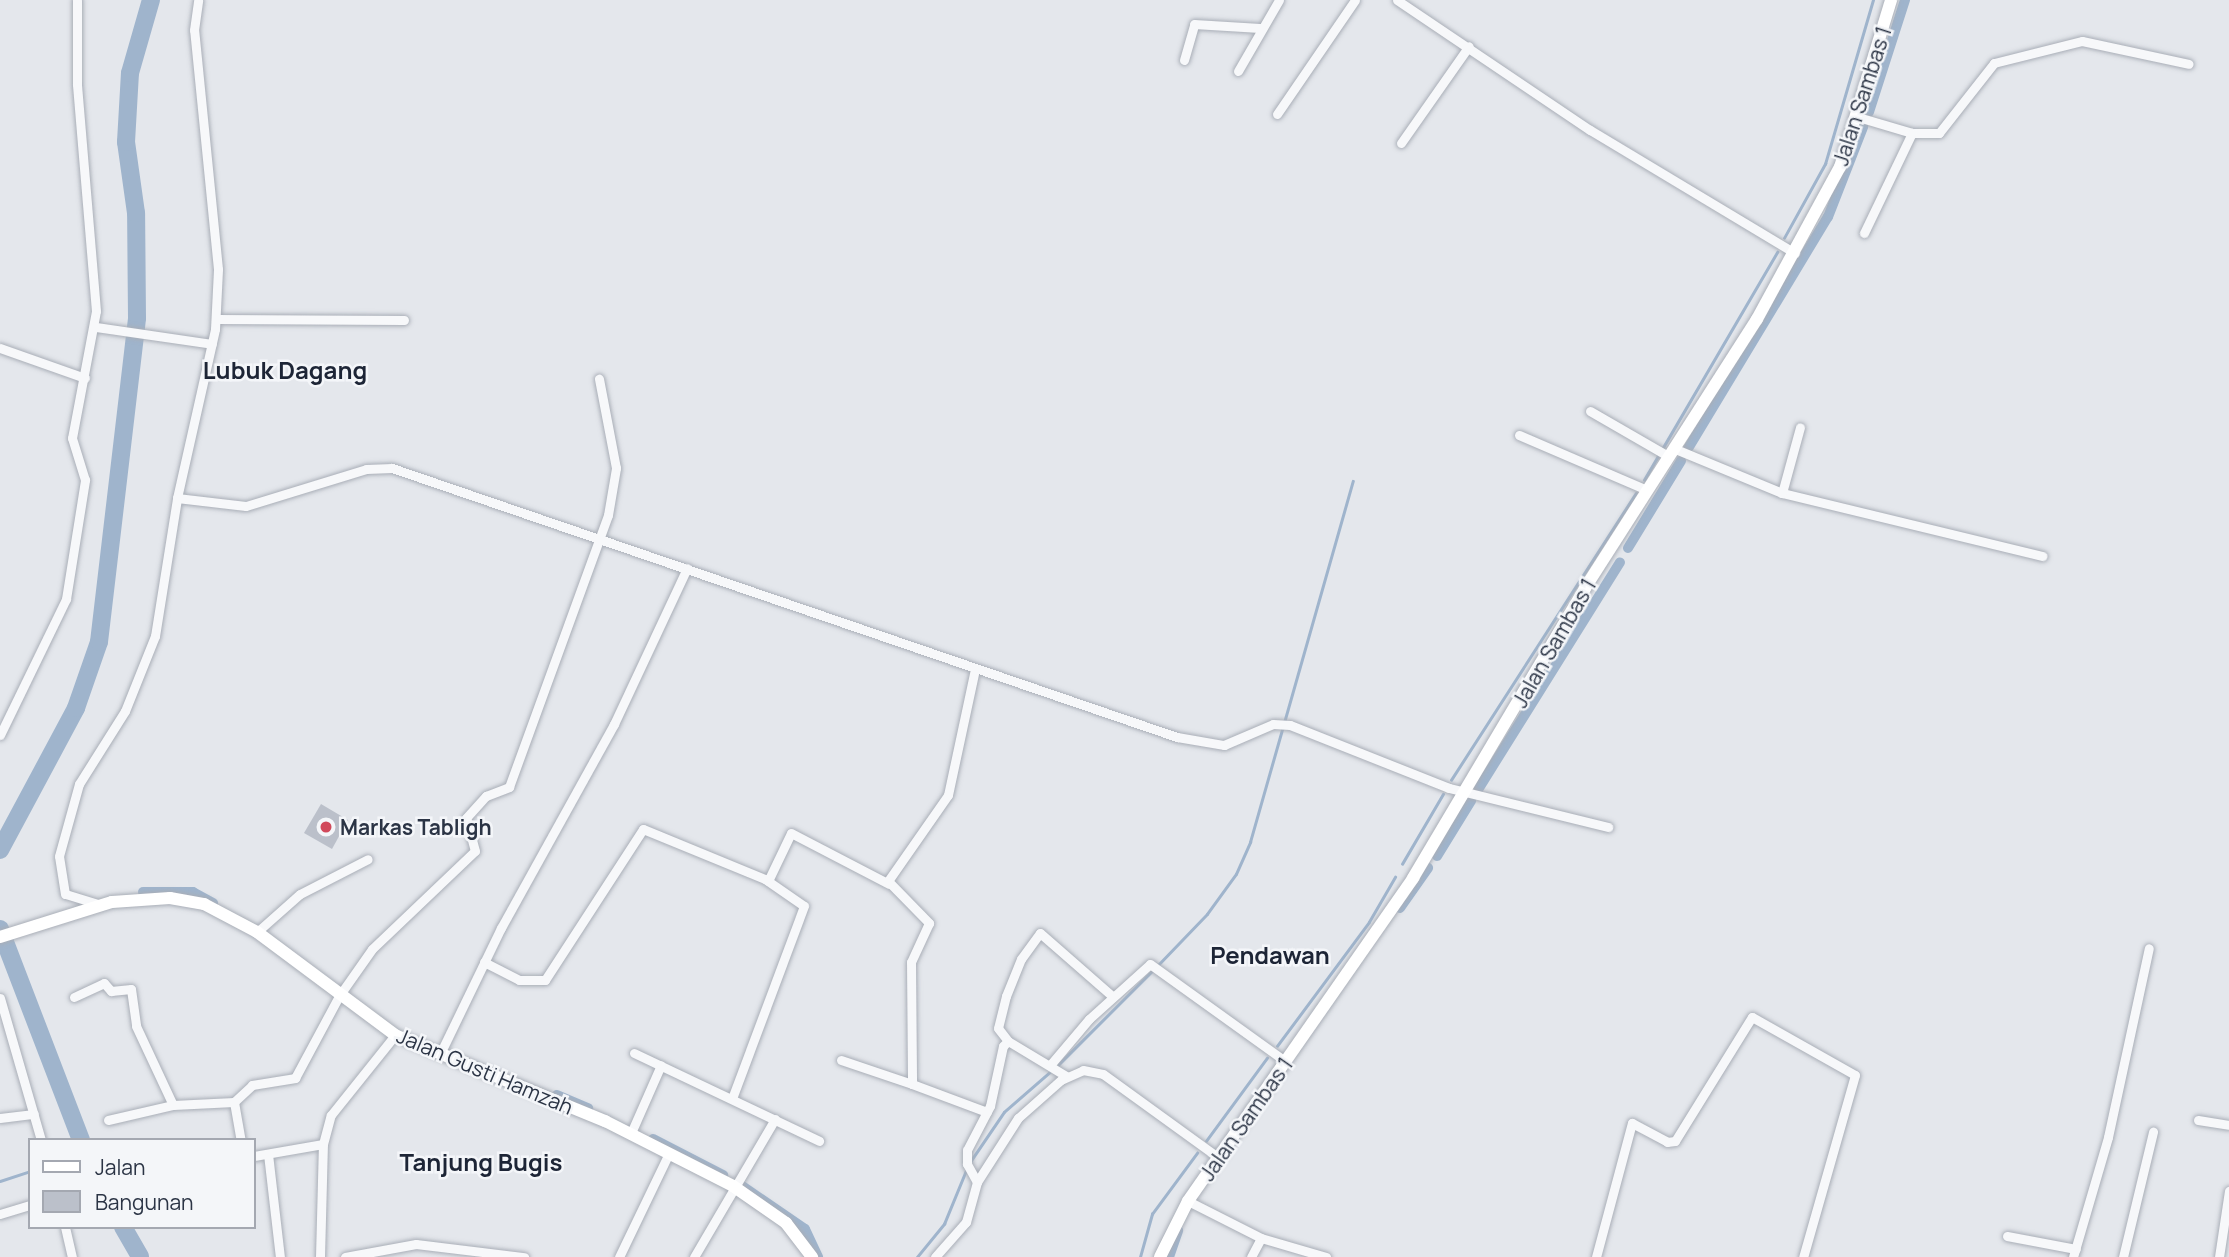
<!DOCTYPE html>
<style>
body{margin:0}
#map{position:relative;width:2229px;height:1257px;overflow:hidden;background:#e4e7ec;font-family:Manrope,sans-serif}
div>[style]{position:absolute}
.stream>*{height:2.5px;margin:-1.25px;padding:0 1.25px;transform-origin:1.25px;border-radius:1.25px;background:#9fb4cc}
.canal>*{height:10px;margin:-5px;padding:0 5px;transform-origin:5px;border-radius:5px;background:#9fb4cc}
.river>*{height:18px;margin:-9px;padding:0 9px;transform-origin:9px;border-radius:9px;background:#9fb4cc}
.building>*{inset:0;background:#bbc0ca}
.roads{filter:drop-shadow(0 0 2px #a9aeb7) drop-shadow(0 0 2px #a9aeb7)}
.street>*{height:9px;margin:-4.5px;padding:0 4.5px;transform-origin:4.5px;border-radius:4.5px;background:#f7f8fa}
.secondary>*{height:12px;margin:-6px;padding:0 6px;transform-origin:6px;border-radius:6px;background:#fff}
.dots>*{width:19px;height:19px;translate:-50% -50%;box-sizing:border-box;border:4px solid #f4f6f9;border-radius:50%}
span{translate:-50% -50%;white-space:nowrap;text-align:center;line-height:1.15;-webkit-text-stroke:5px #f4f6f9;paint-order:stroke}
.street-label{font-size:21px;color:#2b3445}
.poi-label{font-size:21px;color:#2b3445;font-weight:700}
.left{translate:0 -50%;text-align:left}
.quarter-label{font-size:24px;color:#1d2536;font-weight:700}
.legend{position:absolute;left:28px;top:1138px;width:228px;height:91px;box-sizing:border-box;background:#f4f6f9;border:2px solid #a4a8b1;margin:0;padding:9px 12px;list-style:none;font-size:21px;color:#2b3445}
.legend li{display:flex;align-items:center;gap:14px;height:35px}
.legend b{width:35px;border:2px solid #a4a8b1}
</style>
<div id="map">
<div class="stream">
<div style="left:1784px;top:238px;width:85px;rotate:-61deg"></div>
<div style="left:1825px;top:164px;width:171px;rotate:-73.7deg"></div>
<div style="left:1644px;top:480px;width:264px;rotate:-59.7deg"></div>
<div style="left:1451px;top:780px;width:341px;rotate:-57.2deg"></div>
<div style="left:1402px;top:864px;width:81px;rotate:-59.6deg"></div>
<div style="left:1157px;top:966px;width:72px;rotate:-46.1deg"></div>
<div style="left:1207px;top:914px;width:49px;rotate:-54.1deg"></div>
<div style="left:1236px;top:874px;width:35px;rotate:-66deg"></div>
<div style="left:1250px;top:842px;width:375px;rotate:-74.1deg"></div>
<div style="left:1277px;top:1046px;width:154px;rotate:-53.4deg"></div>
<div style="left:1369px;top:922px;width:52px;rotate:-60deg"></div>
<div style="left:1056px;top:1067px;width:137px;rotate:-45deg"></div>
<div style="left:1206px;top:1141px;width:103px;rotate:-53.7deg"></div>
<div style="left:970px;top:1162px;width:60px;rotate:-55.8deg"></div>
<div style="left:1004px;top:1112px;width:62px;rotate:-41.1deg"></div>
<div style="left:0;top:1181px;width:32px;rotate:-18deg"></div>
<div style="left:917px;top:1257px;width:43px;rotate:-50.7deg"></div>
<div style="left:944px;top:1224px;width:61px;rotate:-67.7deg"></div>
<div style="left:1140px;top:1257px;width:45px;rotate:-74.4deg"></div>
<div style="left:1152px;top:1214px;width:76px;rotate:-53.6deg"></div>
</div>
<div class="canal">
<div style="left:1869px;top:112px;width:118px;rotate:-72.2deg"></div>
<div style="left:1689px;top:447px;width:269px;rotate:-58.9deg"></div>
<div style="left:1828px;top:217px;width:97px;rotate:-68.7deg"></div>
<div style="left:1628px;top:548px;width:102px;rotate:-58.7deg"></div>
<div style="left:1479px;top:788px;width:266px;rotate:-58deg"></div>
<div style="left:1437px;top:856px;width:65px;rotate:-58.3deg"></div>
<div style="left:143px;top:892px;width:50px"></div>
<div style="left:193px;top:892px;width:23px;rotate:29deg"></div>
<div style="left:1400px;top:908px;width:49px;rotate:-55deg"></div>
<div style="left:557px;top:1095px;width:34px;rotate:23deg"></div>
<div style="left:653px;top:1139px;width:79px;rotate:27.2deg"></div>
<div style="left:742px;top:1186px;width:76px;rotate:34.3deg"></div>
<div style="left:805px;top:1229px;width:31px;rotate:65deg"></div>
<div style="left:1169px;top:1257px;width:28px;rotate:-71deg"></div>
</div>
<div class="river">
<div style="left:0;top:850px;width:161px;rotate:-61.8deg"></div>
<div style="left:76px;top:708px;width:70px;rotate:-70.8deg"></div>
<div style="left:99px;top:642px;width:326px;rotate:-83.3deg"></div>
<div style="left:137px;top:318px;width:105px;rotate:-90.5deg"></div>
<div style="left:136px;top:213px;width:72px;rotate:-98deg"></div>
<div style="left:126px;top:142px;width:69px;rotate:-86.7deg"></div>
<div style="left:130px;top:73px;width:76px;rotate:-74deg"></div>
<div style="left:0;top:929px;width:226px;rotate:69deg"></div>
<div style="left:123px;top:1227px;width:34px;rotate:60deg"></div>
</div>
<div class="building">
<div style="clip-path:polygon(321px 804px,348px 820px,332px 849px,304px 833px)"></div>
</div>
<div class="roads">
<div class="street">
<div style="left:1397px;top:0;width:233px;rotate:34deg"></div>
<div style="left:1590px;top:130px;width:239px;rotate:31deg"></div>
<div style="left:1184px;top:60px;width:37px;rotate:-74deg"></div>
<div style="left:1194px;top:24px;width:66px;rotate:3.5deg"></div>
<div style="left:1238px;top:71px;width:82px;rotate:-60deg"></div>
<div style="left:1277px;top:114px;width:138px;rotate:-55.6deg"></div>
<div style="left:1858px;top:117px;width:56px;rotate:16.5deg"></div>
<div style="left:1912px;top:133px;width:27px"></div>
<div style="left:1939px;top:133px;width:89px;rotate:-51.8deg"></div>
<div style="left:1994px;top:63px;width:91px;rotate:-14deg"></div>
<div style="left:2082px;top:41px;width:109px;rotate:12.1deg"></div>
<div style="left:1401px;top:143px;width:118px;rotate:-55deg"></div>
<div style="left:1864px;top:233px;width:111px;rotate:-64.4deg"></div>
<div style="left:216px;top:319px;width:188px;rotate:0.3deg"></div>
<div style="left:96px;top:327px;width:117px;rotate:8.3deg"></div>
<div style="left:0;top:348px;width:90px;rotate:19.4deg"></div>
<div style="left:1590px;top:411px;width:90px;rotate:30deg"></div>
<div style="left:1519px;top:435px;width:139px;rotate:23.3deg"></div>
<div style="left:1673px;top:448px;width:118px;rotate:22.4deg"></div>
<div style="left:1782px;top:493px;width:268px;rotate:13.6deg"></div>
<div style="left:1782px;top:493px;width:68px;rotate:-74.7deg"></div>
<div style="left:177px;top:498px;width:69px;rotate:6.6deg"></div>
<div style="left:246px;top:506px;width:126px;rotate:-17.1deg"></div>
<div style="left:366px;top:469px;width:26px;rotate:-2deg"></div>
<div style="left:392px;top:468px;width:830px;rotate:18.92deg"></div>
<div style="left:1177px;top:737px;width:48px;rotate:9.7deg"></div>
<div style="left:1224px;top:745px;width:53px;rotate:-23.2deg"></div>
<div style="left:1273px;top:724px;width:17px;rotate:3deg"></div>
<div style="left:1290px;top:725px;width:171px;rotate:21.6deg"></div>
<div style="left:1449px;top:788px;width:164px;rotate:13.8deg"></div>
<div style="left:975px;top:669px;width:129px;rotate:102.1deg"></div>
<div style="left:948px;top:795px;width:105px;rotate:124.9deg"></div>
<div style="left:888px;top:881px;width:59px;rotate:45.7deg"></div>
<div style="left:929px;top:923px;width:43px;rotate:114.8deg"></div>
<div style="left:911px;top:962px;width:122px;rotate:89.5deg"></div>
<div style="left:912px;top:1084px;width:80px;rotate:20.5deg"></div>
<div style="left:0;top:735px;width:151px;rotate:-64.1deg"></div>
<div style="left:66px;top:599px;width:121px;rotate:-80.9deg"></div>
<div style="left:85px;top:480px;width:44px;rotate:-107.2deg"></div>
<div style="left:72px;top:438px;width:129px;rotate:-79.3deg"></div>
<div style="left:96px;top:311px;width:228px;rotate:-94.8deg"></div>
<div style="left:77px;top:84px;width:84px;rotate:-90deg"></div>
<div style="left:768px;top:881px;width:53px;rotate:-64.4deg"></div>
<div style="left:791px;top:833px;width:110px;rotate:27.5deg"></div>
<div style="left:98px;top:904px;width:34px;rotate:-163deg"></div>
<div style="left:65px;top:894px;width:38px;rotate:-99deg"></div>
<div style="left:59px;top:856px;width:75px;rotate:-74.5deg"></div>
<div style="left:79px;top:784px;width:86px;rotate:-57.8deg"></div>
<div style="left:125px;top:711px;width:81px;rotate:-68.2deg"></div>
<div style="left:155px;top:636px;width:140px;rotate:-80.9deg"></div>
<div style="left:177px;top:498px;width:173px;rotate:-77.3deg"></div>
<div style="left:215px;top:329px;width:60px;rotate:-87.1deg"></div>
<div style="left:218px;top:269px;width:240px;rotate:-95.7deg"></div>
<div style="left:194px;top:30px;width:30px;rotate:-82deg"></div>
<div style="left:257px;top:932px;width:57px;rotate:-41.5deg"></div>
<div style="left:300px;top:894px;width:76px;rotate:-27.2deg"></div>
<div style="left:484px;top:962px;width:39px;rotate:27deg"></div>
<div style="left:519px;top:980px;width:26px"></div>
<div style="left:545px;top:980px;width:180px;rotate:-57deg"></div>
<div style="left:643px;top:829px;width:132px;rotate:22.3deg"></div>
<div style="left:765px;top:879px;width:47px;rotate:34.7deg"></div>
<div style="left:804px;top:906px;width:203px;rotate:110.5deg"></div>
<div style="left:74px;top:997px;width:33px;rotate:-25deg"></div>
<div style="left:104px;top:983px;width:11px;rotate:49deg"></div>
<div style="left:111px;top:991px;width:20px;rotate:-6deg"></div>
<div style="left:131px;top:989px;width:37px;rotate:82deg"></div>
<div style="left:136px;top:1026px;width:87px;rotate:64.9deg"></div>
<div style="left:0;top:998px;width:148px;rotate:73.9deg"></div>
<div style="left:1008px;top:1041px;width:16px;rotate:-128deg"></div>
<div style="left:998px;top:1028px;width:33px;rotate:-76deg"></div>
<div style="left:1006px;top:996px;width:40px;rotate:-68deg"></div>
<div style="left:1021px;top:959px;width:32px;rotate:-54deg"></div>
<div style="left:1040px;top:933px;width:96px;rotate:41.2deg"></div>
<div style="left:634px;top:1053px;width:205px;rotate:25.4deg"></div>
<div style="left:440px;top:1054px;width:140px;rotate:-64.2deg"></div>
<div style="left:501px;top:928px;width:233px;rotate:-61deg"></div>
<div style="left:614px;top:724px;width:172px;rotate:-64.9deg"></div>
<div style="left:841px;top:1060px;width:75px;rotate:18.7deg"></div>
<div style="left:1051px;top:1064px;width:59px;rotate:-49.8deg"></div>
<div style="left:1089px;top:1019px;width:82px;rotate:-42deg"></div>
<div style="left:1150px;top:964px;width:166px;rotate:35.7deg"></div>
<div style="left:234px;top:1102px;width:39px;rotate:80deg"></div>
<div style="left:0;top:1118px;width:34px;rotate:-7deg"></div>
<div style="left:108px;top:1120px;width:67px;rotate:-13deg"></div>
<div style="left:173px;top:1105px;width:61px;rotate:-2.8deg"></div>
<div style="left:234px;top:1102px;width:25px;rotate:-43deg"></div>
<div style="left:252px;top:1085px;width:44px;rotate:-9.2deg"></div>
<div style="left:295px;top:1078px;width:93px;rotate:-61.8deg"></div>
<div style="left:339px;top:996px;width:57px;rotate:-54.9deg"></div>
<div style="left:372px;top:949px;width:142px;rotate:-43.6deg"></div>
<div style="left:475px;top:851px;width:34px;rotate:-105deg"></div>
<div style="left:466px;top:818px;width:30px;rotate:-48deg"></div>
<div style="left:486px;top:796px;width:25px;rotate:-21deg"></div>
<div style="left:509px;top:787px;width:289px;rotate:-70deg"></div>
<div style="left:608px;top:515px;width:48px;rotate:-80.3deg"></div>
<div style="left:616px;top:468px;width:91px;rotate:-100.8deg"></div>
<div style="left:2198px;top:1120px;width:31px;rotate:9deg"></div>
<div style="left:631px;top:1133px;width:74px;rotate:-66.2deg"></div>
<div style="left:268px;top:1154px;width:104px;rotate:83.4deg"></div>
<div style="left:254px;top:1156px;width:70px;rotate:-9.9deg"></div>
<div style="left:977px;top:1182px;width:21px;rotate:-119deg"></div>
<div style="left:967px;top:1164px;width:14px;rotate:-90deg"></div>
<div style="left:967px;top:1150px;width:50px;rotate:-62.4deg"></div>
<div style="left:990px;top:1106px;width:61px;rotate:-77.8deg"></div>
<div style="left:1003px;top:1046px;width:7px;rotate:-45deg"></div>
<div style="left:1008px;top:1041px;width:68px;rotate:31.1deg"></div>
<div style="left:1188px;top:1201px;width:82px;rotate:26.9deg"></div>
<div style="left:1261px;top:1238px;width:68px;rotate:16.3deg"></div>
<div style="left:0;top:1214px;width:31px;rotate:-17deg"></div>
<div style="left:65px;top:1227px;width:31px;rotate:77deg"></div>
<div style="left:2007px;top:1236px;width:70px;rotate:10.7deg"></div>
<div style="left:320px;top:1257px;width:113px;rotate:-88.5deg"></div>
<div style="left:323px;top:1144px;width:30px;rotate:-75deg"></div>
<div style="left:331px;top:1115px;width:102px;rotate:-51.3deg"></div>
<div style="left:345px;top:1257px;width:72px;rotate:-10.4deg"></div>
<div style="left:416px;top:1244px;width:109px;rotate:6.9deg"></div>
<div style="left:619px;top:1257px;width:115px;rotate:-64.3deg"></div>
<div style="left:694px;top:1257px;width:160px;rotate:-59.6deg"></div>
<div style="left:935px;top:1257px;width:47px;rotate:-48.5deg"></div>
<div style="left:966px;top:1222px;width:41px;rotate:-74.6deg"></div>
<div style="left:977px;top:1182px;width:76px;rotate:-57.4deg"></div>
<div style="left:1018px;top:1118px;width:57px;rotate:-41.5deg"></div>
<div style="left:1061px;top:1080px;width:24px;rotate:-24deg"></div>
<div style="left:1083px;top:1070px;width:20px;rotate:11deg"></div>
<div style="left:1103px;top:1074px;width:143px;rotate:35.9deg"></div>
<div style="left:1251px;top:1257px;width:21px;rotate:-62deg"></div>
<div style="left:1596px;top:1257px;width:139px;rotate:-75deg"></div>
<div style="left:1632px;top:1123px;width:40px;rotate:28deg"></div>
<div style="left:1667px;top:1142px;width:8px;rotate:-7deg"></div>
<div style="left:1675px;top:1141px;width:146px;rotate:-58.2deg"></div>
<div style="left:1752px;top:1017px;width:118px;rotate:29.4deg"></div>
<div style="left:1855px;top:1075px;width:189px;rotate:105.9deg"></div>
<div style="left:2073px;top:1257px;width:125px;rotate:-73.7deg"></div>
<div style="left:2108px;top:1137px;width:193px;rotate:-77.8deg"></div>
<div style="left:2123px;top:1257px;width:129px;rotate:-76.5deg"></div>
<div style="left:2219px;top:1257px;width:67px;rotate:-81.4deg"></div>
</div>
<div class="secondary">
<div style="left:0;top:937px;width:117px;rotate:-17.4deg"></div>
<div style="left:112px;top:902px;width:58px;rotate:-3.9deg"></div>
<div style="left:170px;top:898px;width:35px;rotate:10deg"></div>
<div style="left:204px;top:904px;width:60px;rotate:27.8deg"></div>
<div style="left:257px;top:932px;width:172px;rotate:36.7deg"></div>
<div style="left:395px;top:1035px;width:227px;rotate:22.3deg"></div>
<div style="left:605px;top:1121px;width:144px;rotate:26.9deg"></div>
<div style="left:733px;top:1186px;width:65px;rotate:34.9deg"></div>
<div style="left:786px;top:1223px;width:43px;rotate:52.6deg"></div>
<div style="left:1160px;top:1257px;width:63px;rotate:-63.4deg"></div>
<div style="left:1188px;top:1201px;width:394px;rotate:-55.1deg"></div>
<div style="left:1413px;top:878px;width:337px;rotate:-59.3deg"></div>
<div style="left:1585px;top:588px;width:319px;rotate:-57.4deg"></div>
<div style="left:1757px;top:319px;width:173px;rotate:-61.4deg"></div>
<div style="left:1840px;top:167px;width:175px;rotate:-73deg"></div>
</div>
</div>
<div class="dots">
<div style="left:326px;top:827px;background:#d1495b"></div>
</div>
<div class="street-label">
<span style="left:1862px;top:96px;rotate:-72deg">Jalan Sambas 1</span>
<span style="left:1554px;top:643px;rotate:-60deg">Jalan Sambas 1</span>
<span style="left:485px;top:1071px;rotate:23deg">Jalan Gusti Hamzah</span>
<span style="left:1246px;top:1119px;rotate:-55deg">Jalan Sambas 1</span>
</div>
<div class="poi-label">
<span class="left" style="left:340px;top:827px">Markas Tabligh</span>
</div>
<div class="quarter-label">
<span style="left:285px;top:370px">Lubuk Dagang</span>
<span style="left:1270px;top:955px">Pendawan</span>
<span style="left:481px;top:1162px">Tanjung Bugis</span>
</div>
<ul class="legend">
<li><b style="height:9px;background:#fff"></b>Jalan</li>
<li><b style="height:19px;background:#bbc0ca"></b>Bangunan</li>
</ul>
</div>
